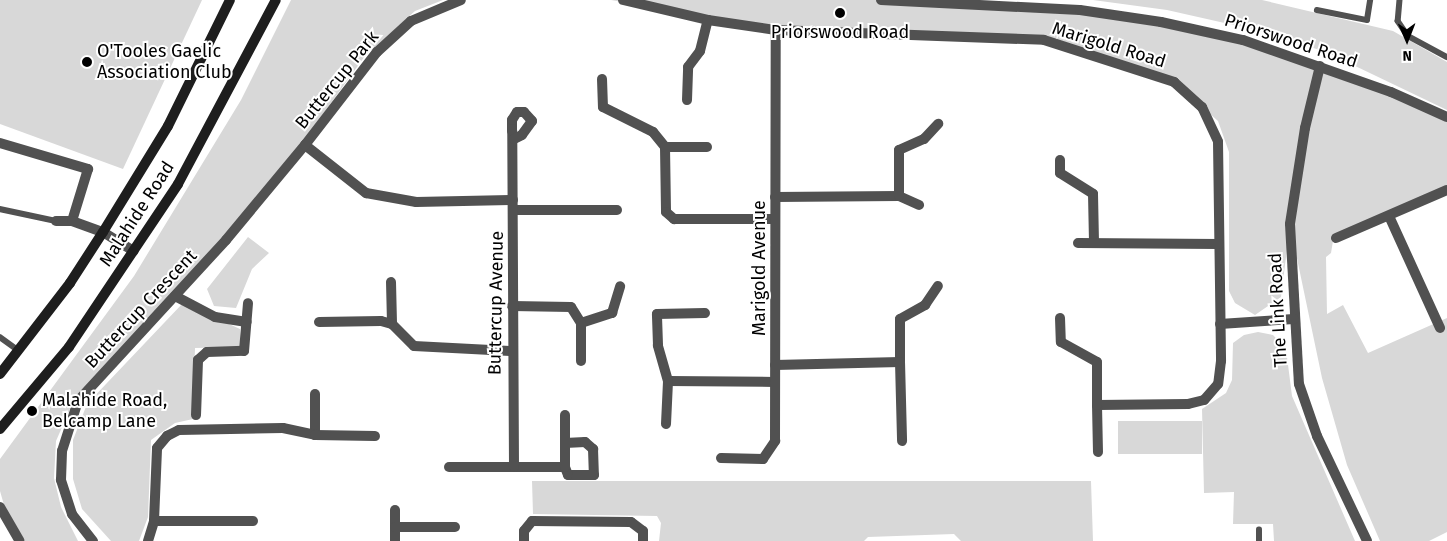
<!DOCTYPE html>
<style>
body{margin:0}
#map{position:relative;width:1447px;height:541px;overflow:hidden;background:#fff;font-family:"Fira Sans",sans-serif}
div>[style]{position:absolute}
.green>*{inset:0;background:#d8d8d8}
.service>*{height:5.5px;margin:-2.75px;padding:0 2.75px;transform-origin:2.75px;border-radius:2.75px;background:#515151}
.minor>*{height:10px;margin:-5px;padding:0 5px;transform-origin:5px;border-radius:5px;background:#515151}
.tertiary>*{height:10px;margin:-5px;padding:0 5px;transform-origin:5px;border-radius:5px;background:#515151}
.secondary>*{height:10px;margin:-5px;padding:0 5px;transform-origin:5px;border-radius:5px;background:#1e1e1e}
.dots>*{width:14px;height:14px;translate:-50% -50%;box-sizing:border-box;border:2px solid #fff;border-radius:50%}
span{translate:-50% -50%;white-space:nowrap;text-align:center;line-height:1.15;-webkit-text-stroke:4px #fff;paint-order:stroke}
.poi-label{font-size:18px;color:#000}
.left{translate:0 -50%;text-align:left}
.street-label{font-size:18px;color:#000}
.north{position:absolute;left:1382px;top:15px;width:50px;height:50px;-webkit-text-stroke:4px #fff;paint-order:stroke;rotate:179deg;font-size:14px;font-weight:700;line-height:20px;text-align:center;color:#000}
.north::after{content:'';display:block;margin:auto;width:18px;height:22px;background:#000;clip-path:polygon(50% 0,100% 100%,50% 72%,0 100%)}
</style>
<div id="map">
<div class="green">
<div style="clip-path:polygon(0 0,202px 0,123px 169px,0 124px)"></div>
<div style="clip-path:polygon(291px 0,443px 0,415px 11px,365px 56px,273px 183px,70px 409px,56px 441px,54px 478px,61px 507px,78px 541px,25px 541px,4px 505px,0 491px,0 459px,134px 276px,241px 100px)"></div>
<div style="clip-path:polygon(611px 0,875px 0,1098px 11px,1243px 40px,1447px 118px,1447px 191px,1334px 235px,1331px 253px,1326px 257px,1327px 314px,1343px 305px,1368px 353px,1447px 318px,1447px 532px,1429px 541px,1380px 541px,1347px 465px,1322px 378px,1290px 225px,1281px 297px,1255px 315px,1235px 303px,1229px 291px,1229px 152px,1218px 121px,1174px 82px,1045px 40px,776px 30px)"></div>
<div style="clip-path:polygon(1093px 0,1262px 0,1393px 31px,1447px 62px,1447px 110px,1326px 52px,1260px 31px,1167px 10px)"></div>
<div style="clip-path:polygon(248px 237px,269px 253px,252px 269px,236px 308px,214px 306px,207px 289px)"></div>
<div style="clip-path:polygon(183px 303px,240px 329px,240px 347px,195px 348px,193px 419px,175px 423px,151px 440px,148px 517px,139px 541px,111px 541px,82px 509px,73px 479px,73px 440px,87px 404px)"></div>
<div style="clip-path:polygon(1258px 332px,1273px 335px,1286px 349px,1292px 396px,1355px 541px,1274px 541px,1273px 524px,1233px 524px,1234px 492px,1204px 493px,1202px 409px,1226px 393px,1232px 380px,1233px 343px,1244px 335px)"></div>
<div style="clip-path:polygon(1118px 421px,1202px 421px,1202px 454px,1118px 454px)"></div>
<div style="clip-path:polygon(532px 481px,1091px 481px,1093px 541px,961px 541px,954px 534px,868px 537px,864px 541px,659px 541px,661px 523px,657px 516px,533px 514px)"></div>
</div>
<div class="service">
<div style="left:1400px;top:0;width:21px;rotate:95deg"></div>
<div style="left:1398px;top:21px;width:18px;rotate:56deg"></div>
<div style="left:1408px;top:36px;width:44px;rotate:28.3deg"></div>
<div style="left:1317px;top:10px;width:51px;rotate:11.3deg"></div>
<div style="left:1367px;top:20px;width:20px;rotate:-81deg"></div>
<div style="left:0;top:209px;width:57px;rotate:12.1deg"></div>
<div style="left:0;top:337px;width:22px;rotate:36deg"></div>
<div style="left:1259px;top:541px;width:11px;rotate:-90deg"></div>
</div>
<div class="minor">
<div style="left:623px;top:0;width:87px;rotate:13.2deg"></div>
<div style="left:708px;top:20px;width:69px;rotate:8.4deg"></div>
<div style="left:776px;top:30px;width:268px;rotate:2.1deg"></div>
<div style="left:1044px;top:40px;width:137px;rotate:17.9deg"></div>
<div style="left:1174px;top:82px;width:38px;rotate:42deg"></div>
<div style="left:1202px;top:107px;width:38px;rotate:65deg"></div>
<div style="left:1218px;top:142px;width:219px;rotate:89.2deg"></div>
<div style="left:1221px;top:361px;width:23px;rotate:97deg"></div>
<div style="left:1218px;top:384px;width:21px;rotate:131deg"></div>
<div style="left:1204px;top:400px;width:16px;rotate:166deg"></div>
<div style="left:1188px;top:404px;width:91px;rotate:179.4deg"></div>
<div style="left:1097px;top:405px;width:47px;rotate:88.8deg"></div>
<div style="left:1320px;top:66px;width:64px;rotate:103.6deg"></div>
<div style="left:1305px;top:128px;width:97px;rotate:98.9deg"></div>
<div style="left:1290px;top:224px;width:160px;rotate:86.8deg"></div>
<div style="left:1299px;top:384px;width:55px;rotate:70.9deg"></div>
<div style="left:1317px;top:436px;width:116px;rotate:64.5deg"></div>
<div style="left:602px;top:79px;width:28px;rotate:88deg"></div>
<div style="left:603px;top:107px;width:56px;rotate:26.6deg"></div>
<div style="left:653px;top:132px;width:19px;rotate:51deg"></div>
<div style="left:665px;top:147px;width:65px;rotate:89.1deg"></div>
<div style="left:666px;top:212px;width:11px;rotate:41deg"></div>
<div style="left:674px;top:219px;width:101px"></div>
<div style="left:687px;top:100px;width:33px;rotate:-88deg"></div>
<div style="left:688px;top:67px;width:20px;rotate:-53deg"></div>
<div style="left:700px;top:51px;width:32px;rotate:-76deg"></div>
<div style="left:0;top:143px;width:92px;rotate:16.5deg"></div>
<div style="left:88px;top:169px;width:54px;rotate:107.1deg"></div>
<div style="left:305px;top:145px;width:78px;rotate:38.2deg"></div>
<div style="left:366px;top:193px;width:51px;rotate:10.2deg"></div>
<div style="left:416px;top:202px;width:97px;rotate:-1.2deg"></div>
<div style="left:665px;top:147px;width:42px"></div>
<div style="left:1060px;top:160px;width:13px;rotate:90deg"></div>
<div style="left:1060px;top:173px;width:39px;rotate:32deg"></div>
<div style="left:1093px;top:194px;width:49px;rotate:88.8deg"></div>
<div style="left:899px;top:196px;width:22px;rotate:24deg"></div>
<div style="left:775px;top:197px;width:124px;rotate:-0.5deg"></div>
<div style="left:899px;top:196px;width:46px;rotate:-90deg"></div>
<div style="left:899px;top:150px;width:27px;rotate:-24deg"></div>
<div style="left:924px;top:139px;width:21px;rotate:-47deg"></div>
<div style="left:513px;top:210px;width:104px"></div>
<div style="left:1389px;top:216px;width:123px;rotate:65.5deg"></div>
<div style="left:56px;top:221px;width:16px"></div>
<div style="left:72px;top:221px;width:33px;rotate:20deg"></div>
<div style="left:103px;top:232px;width:36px;rotate:32deg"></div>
<div style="left:1336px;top:238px;width:121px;rotate:-23.4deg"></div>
<div style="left:1078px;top:243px;width:141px;rotate:0.4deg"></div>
<div style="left:391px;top:282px;width:42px;rotate:88.6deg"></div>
<div style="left:175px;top:296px;width:45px;rotate:27.7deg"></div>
<div style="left:215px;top:317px;width:32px;rotate:9deg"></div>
<div style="left:512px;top:306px;width:59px;rotate:1deg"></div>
<div style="left:571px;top:307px;width:19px;rotate:58deg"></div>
<div style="left:581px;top:323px;width:33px;rotate:-18deg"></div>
<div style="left:612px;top:313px;width:28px;rotate:-73deg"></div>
<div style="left:1060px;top:318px;width:24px;rotate:88deg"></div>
<div style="left:1061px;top:342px;width:41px;rotate:29.1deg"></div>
<div style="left:1097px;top:362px;width:43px;rotate:90deg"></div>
<div style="left:319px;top:322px;width:62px;rotate:-0.9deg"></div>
<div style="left:381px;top:321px;width:11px;rotate:15deg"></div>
<div style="left:392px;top:324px;width:31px;rotate:45deg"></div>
<div style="left:414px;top:346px;width:97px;rotate:3deg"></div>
<div style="left:1220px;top:324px;width:74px;rotate:-3.9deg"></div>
<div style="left:581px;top:361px;width:38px;rotate:-90deg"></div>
<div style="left:900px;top:362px;width:43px;rotate:-90deg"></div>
<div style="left:900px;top:319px;width:29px;rotate:-29deg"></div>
<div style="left:925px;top:305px;width:23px;rotate:-56deg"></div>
<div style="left:775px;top:365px;width:125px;rotate:-1.4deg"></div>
<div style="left:900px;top:362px;width:79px;rotate:88.5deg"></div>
<div style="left:668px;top:381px;width:107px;rotate:0.5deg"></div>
<div style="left:315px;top:394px;width:41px;rotate:90deg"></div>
<div style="left:196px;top:415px;width:55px;rotate:-87.9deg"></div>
<div style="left:198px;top:360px;width:12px;rotate:-42deg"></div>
<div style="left:207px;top:352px;width:37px;rotate:-2deg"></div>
<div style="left:244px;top:351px;width:48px;rotate:-85.2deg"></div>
<div style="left:666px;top:424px;width:43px;rotate:-87.3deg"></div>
<div style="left:668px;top:381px;width:37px;rotate:-106deg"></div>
<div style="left:658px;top:345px;width:31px;rotate:-92deg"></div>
<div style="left:657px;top:314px;width:48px;rotate:-1.2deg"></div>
<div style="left:565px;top:443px;width:20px;rotate:-3deg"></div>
<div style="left:585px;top:442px;width:11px;rotate:41deg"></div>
<div style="left:593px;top:449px;width:26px;rotate:88deg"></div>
<div style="left:594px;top:475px;width:26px;rotate:180deg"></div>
<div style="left:568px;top:475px;width:9px;rotate:-111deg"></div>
<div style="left:721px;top:458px;width:42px;rotate:1.4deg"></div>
<div style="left:763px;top:459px;width:22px;rotate:-56deg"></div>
<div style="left:775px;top:441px;width:411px;rotate:-89.9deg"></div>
<div style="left:449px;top:467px;width:116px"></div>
<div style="left:565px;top:467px;width:52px;rotate:-90deg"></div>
<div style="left:514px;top:467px;width:336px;rotate:-90.3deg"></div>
<div style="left:512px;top:131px;width:11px;rotate:-90deg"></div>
<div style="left:512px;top:120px;width:9px;rotate:-58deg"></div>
<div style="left:517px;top:112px;width:7px"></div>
<div style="left:524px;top:112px;width:12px;rotate:48deg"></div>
<div style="left:532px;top:121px;width:17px;rotate:126deg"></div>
<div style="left:522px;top:135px;width:9px;rotate:153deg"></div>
<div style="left:0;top:507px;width:39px;rotate:60deg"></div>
<div style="left:395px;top:510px;width:31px;rotate:90deg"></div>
<div style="left:154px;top:521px;width:99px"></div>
<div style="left:395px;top:527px;width:60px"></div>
<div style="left:93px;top:541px;width:34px;rotate:-128deg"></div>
<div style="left:72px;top:514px;width:36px;rotate:-108deg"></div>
<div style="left:61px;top:480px;width:29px;rotate:-88deg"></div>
<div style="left:62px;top:451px;width:52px;rotate:-72.3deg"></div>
<div style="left:78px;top:401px;width:219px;rotate:-47.4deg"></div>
<div style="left:226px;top:240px;width:124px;rotate:-50.3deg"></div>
<div style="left:305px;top:145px;width:118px;rotate:-52.3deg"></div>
<div style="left:377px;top:52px;width:46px;rotate:-42.4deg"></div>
<div style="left:411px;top:21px;width:54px;rotate:-22.8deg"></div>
<div style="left:148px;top:541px;width:21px;rotate:-73deg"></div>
<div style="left:154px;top:521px;width:73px;rotate:-87.6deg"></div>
<div style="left:157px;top:448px;width:16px;rotate:-50deg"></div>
<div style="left:167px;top:436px;width:13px;rotate:-27deg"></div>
<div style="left:179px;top:430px;width:104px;rotate:-1.1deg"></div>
<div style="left:283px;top:428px;width:33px;rotate:12deg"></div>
<div style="left:315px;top:435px;width:60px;rotate:1deg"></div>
<div style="left:524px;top:541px;width:10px;rotate:-90deg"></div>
<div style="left:524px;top:531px;width:13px;rotate:-51deg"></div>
<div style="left:532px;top:521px;width:99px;rotate:0.6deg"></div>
<div style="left:631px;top:522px;width:15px;rotate:37deg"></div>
<div style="left:643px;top:531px;width:10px;rotate:90deg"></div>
</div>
<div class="tertiary">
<div style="left:881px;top:0;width:199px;rotate:2.9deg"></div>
<div style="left:1080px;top:10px;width:82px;rotate:8.4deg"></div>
<div style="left:1161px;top:22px;width:84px;rotate:12.4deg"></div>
<div style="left:1243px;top:40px;width:157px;rotate:19.4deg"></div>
<div style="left:1391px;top:92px;width:61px;rotate:24.1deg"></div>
</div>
<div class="secondary">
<div style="left:0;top:374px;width:115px;rotate:-52.4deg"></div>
<div style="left:70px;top:283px;width:61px;rotate:-57.1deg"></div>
<div style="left:103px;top:232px;width:124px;rotate:-58.5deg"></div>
<div style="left:168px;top:126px;width:140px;rotate:-63.8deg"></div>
<div style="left:0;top:429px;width:107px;rotate:-49.9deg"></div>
<div style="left:69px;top:347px;width:196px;rotate:-56.2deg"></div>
<div style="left:178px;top:184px;width:208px;rotate:-62deg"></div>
</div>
<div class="dots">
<div style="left:840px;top:13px;background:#000"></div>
<div style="left:87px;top:62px;background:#000"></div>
<div style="left:32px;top:411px;background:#000"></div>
</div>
<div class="poi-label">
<span style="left:840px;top:32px">Priorswood Road</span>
<span class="left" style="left:97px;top:62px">O'Tooles Gaelic<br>Association Club</span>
<span class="left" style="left:42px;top:411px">Malahide Road,<br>Belcamp Lane</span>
</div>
<div class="street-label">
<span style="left:1291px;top:41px;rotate:18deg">Priorswood Road</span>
<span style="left:1109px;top:45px;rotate:17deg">Marigold Road</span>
<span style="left:337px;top:80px;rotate:-51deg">Buttercup Park</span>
<span style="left:137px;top:214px;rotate:-57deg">Malahide Road</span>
<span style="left:759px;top:268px;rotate:-90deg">Marigold Avenue</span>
<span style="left:496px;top:303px;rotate:-89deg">Buttercup Avenue</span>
<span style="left:141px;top:309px;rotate:-47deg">Buttercup Crescent</span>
<span style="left:1278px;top:310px;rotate:-93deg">The Link Road</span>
</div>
<div class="north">N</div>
</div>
